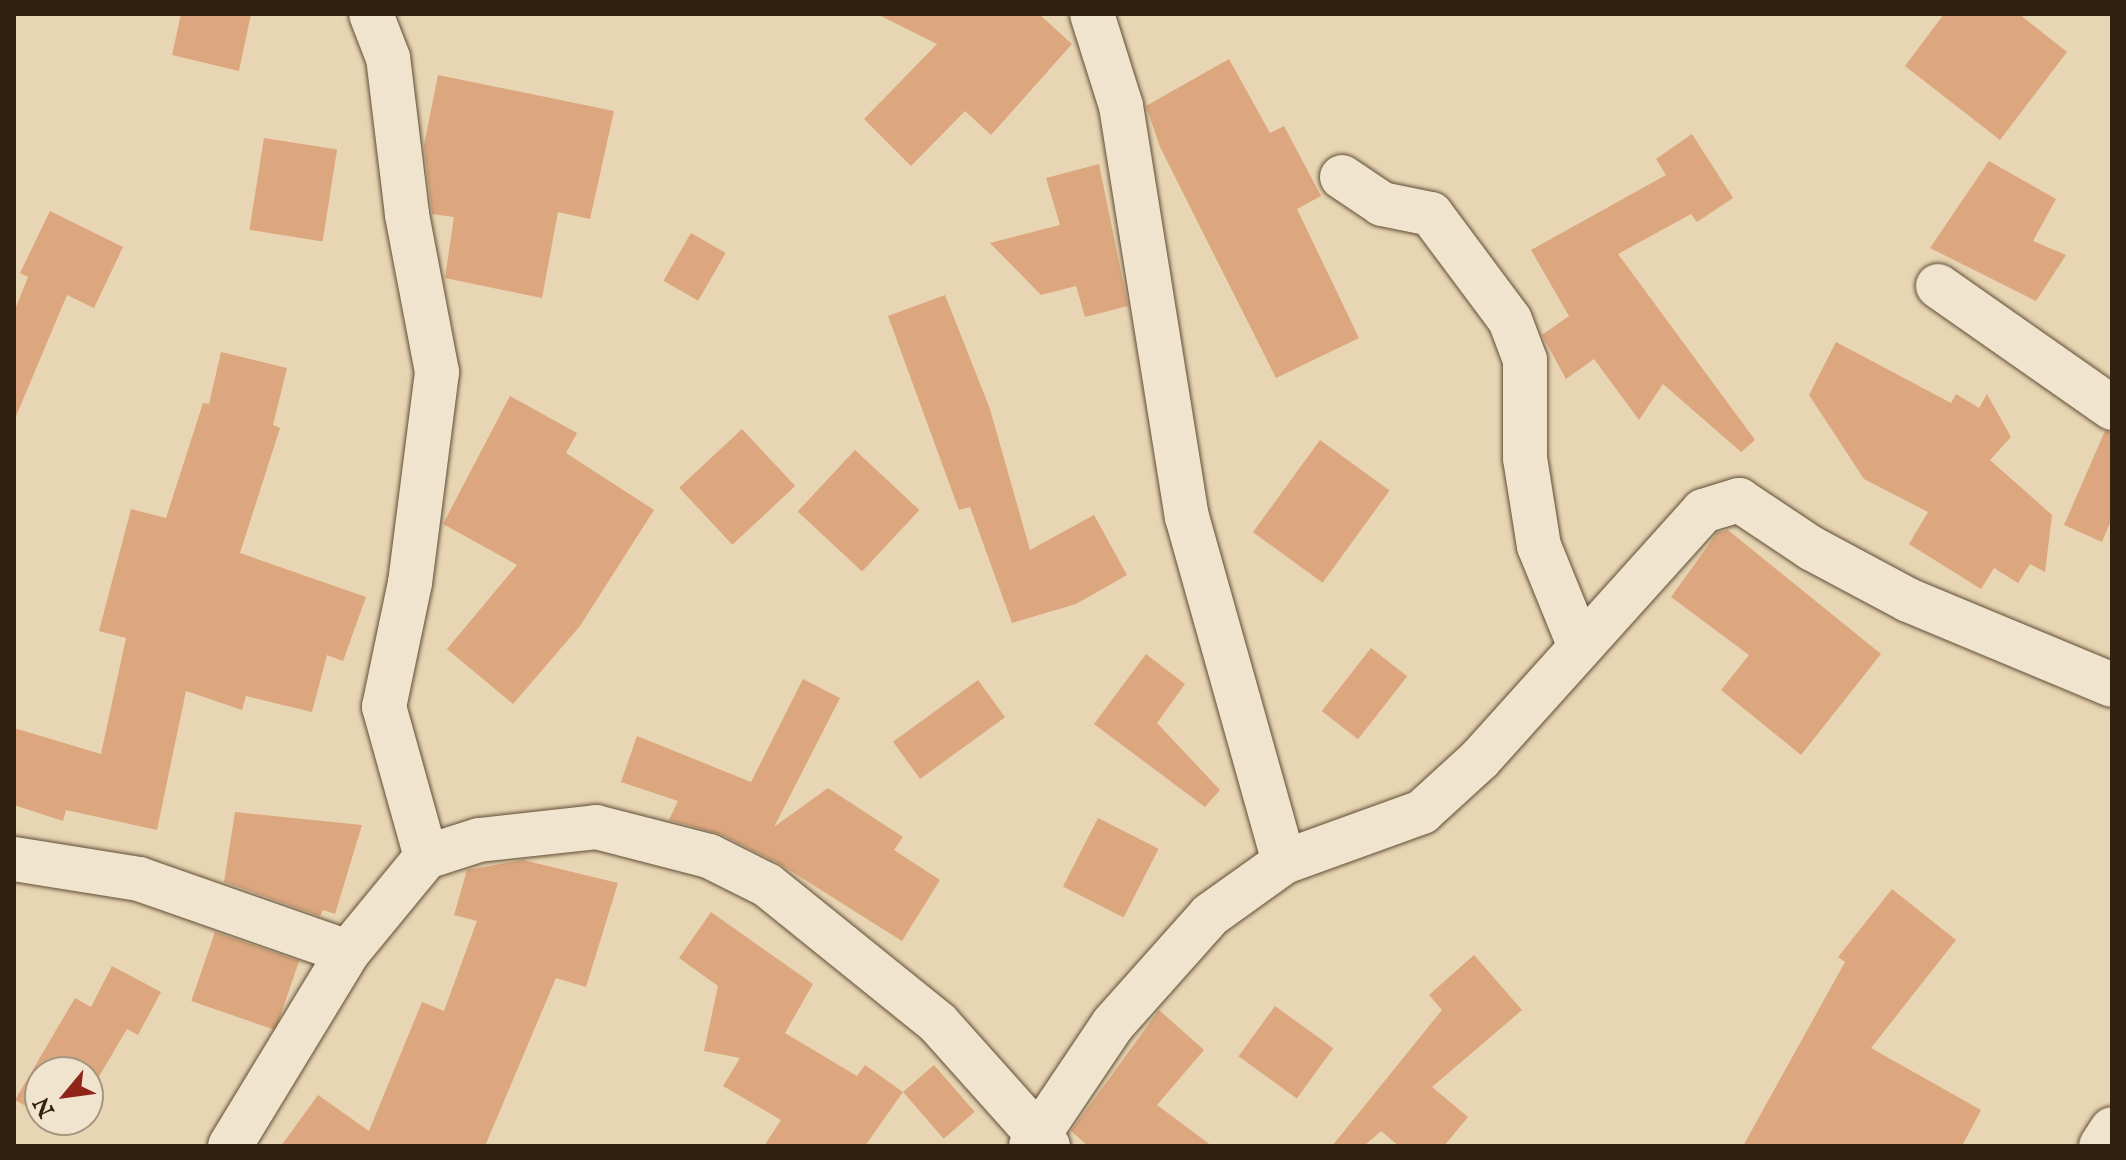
<!DOCTYPE html>
<style>
body{margin:0}
#map{position:relative;width:2126px;height:1160px;overflow:hidden;background:#e8d5b3;font-family:"IM FELL English",serif}
div>[style]{position:absolute}
[style*='--x']{left:calc(var(--x)*1px);top:calc(var(--y)*1px);width:calc(var(--w)*1px);rotate:calc(var(--a)*1deg)}
.building>*{inset:0;background:#dca77e;transform-origin:0 0}
.roads{filter:drop-shadow(0 0 2px #604e37) drop-shadow(0 0 2px #604e37)}
.minor>*{height:44px;margin:-22px;padding:0 22px;transform-origin:22px;border-radius:22px;background:#f0e4ce}
span{translate:-50% -50%;white-space:nowrap;text-align:center;line-height:1.15;-webkit-text-stroke:7px #f0e4ce;paint-order:stroke}
.frame{position:absolute;inset:0;border:16px solid #32210e;pointer-events:none}
.north{position:absolute;left:24px;top:1056px;width:80px;height:80px;box-sizing:border-box;background:#f0e4ce;border:2px solid #a49681;border-radius:50%;rotate:241deg;font-size:22px;font-weight:700;line-height:32px;text-align:center;color:#32210e}
.north::after{content:'';display:block;margin:auto;width:28px;height:36px;background:#8f2418;clip-path:polygon(50% 0,100% 100%,50% 72%,0 100%)}
</style>
<div id="map">
<div class="building">
<div style="clip-path:polygon(181px 14px,251px 14px,239px 71px,172px 55px)"></div>
<div style="clip-path:polygon(877px 14px,1039px 14px,1072px 44px,991px 135px,965px 111px,911px 166px,864px 119px,937px 44px)"></div>
<div style="clip-path:polygon(1944px 14px,2019px 14px,2067px 52px,2000px 140px,1905px 66px)"></div>
<div style="clip-path:polygon(1229px 59px,1270px 133px,1284px 126px,1321px 196px,1297px 209px,1359px 338px,1276px 378px,1160px 147px,1146px 106px)"></div>
<div style="clip-path:polygon(438px 75px,614px 111px,590px 219px,558px 212px,542px 298px,445px 278px,454px 217px,432px 214px,424px 145px)"></div>
<div style="clip-path:polygon(1692px 134px,1733px 198px,1697px 222px,1691px 214px,1618px 254px,1755px 440px,1741px 452px,1663px 384px,1639px 420px,1594px 359px,1566px 379px,1542px 335px,1569px 316px,1531px 250px,1666px 175px,1656px 159px)"></div>
<div style="left:264px;top:138px;width:74px;height:93px;rotate:9deg"></div>
<div style="clip-path:polygon(1989px 161px,2056px 199px,2033px 241px,2066px 255px,2036px 301px,1930px 248px)"></div>
<div style="clip-path:polygon(1099px 164px,1128px 306px,1085px 317px,1076px 286px,1041px 295px,990px 243px,1060px 225px,1046px 178px)"></div>
<div style="clip-path:polygon(50px 211px,123px 247px,94px 308px,67px 295px,14px 421px,14px 312px,28px 277px,20px 273px)"></div>
<div style="left:691px;top:233px;width:40px;height:55px;rotate:30deg"></div>
<div style="clip-path:polygon(945px 295px,990px 409px,1030px 550px,1094px 515px,1127px 575px,1076px 604px,1012px 623px,970px 507px,959px 510px,888px 316px)"></div>
<div style="clip-path:polygon(1836px 342px,1951px 403px,1956px 394px,1979px 408px,1987px 394px,2011px 437px,1990px 460px,2052px 515px,2045px 572px,2030px 564px,2018px 583px,1994px 568px,1981px 589px,1909px 544px,1928px 512px,1864px 479px,1809px 395px)"></div>
<div style="clip-path:polygon(221px 352px,287px 368px,273px 425px,280px 428px,240px 553px,366px 597px,343px 661px,327px 655px,312px 712px,246px 696px,242px 710px,186px 691px,157px 830px,66px 810px,63px 821px,14px 805px,14px 728px,101px 754px,126px 638px,99px 631px,131px 509px,166px 518px,203px 403px,209px 404px)"></div>
<div style="clip-path:polygon(510px 396px,577px 433px,566px 453px,654px 510px,580px 626px,513px 704px,447px 649px,517px 565px,443px 524px)"></div>
<div style="left:742px;top:429px;width:78px;height:86px;rotate:47deg"></div>
<div style="clip-path:polygon(2105px 431px,2112px 433px,2112px 518px,2102px 542px,2064px 525px)"></div>
<div style="left:1320px;top:440px;width:86px;height:114px;rotate:36deg"></div>
<div style="left:855px;top:450px;width:88px;height:84px;rotate:43deg"></div>
<div style="clip-path:polygon(1728px 530px,1881px 654px,1801px 755px,1721px 690px,1749px 655px,1671px 597px,1717px 533px)"></div>
<div style="left:1371px;top:648px;width:46px;height:80px;rotate:38deg"></div>
<div style="clip-path:polygon(1146px 654px,1185px 684px,1157px 723px,1220px 790px,1205px 807px,1094px 724px)"></div>
<div style="clip-path:polygon(803px 679px,840px 698px,774px 827px,828px 788px,903px 837px,894px 850px,940px 880px,902px 941px,778px 863px,720px 834px,669px 820px,678px 801px,621px 782px,637px 736px,751px 782px)"></div>
<div style="left:978px;top:680px;width:46px;height:105px;rotate:54deg"></div>
<div style="clip-path:polygon(235px 812px,362px 825px,335px 914px,323px 910px,320px 916px,224px 882px)"></div>
<div style="left:1098px;top:818px;width:68px;height:77px;rotate:27deg"></div>
<div style="clip-path:polygon(523px 860px,618px 883px,586px 987px,556px 978px,485px 1146px,281px 1146px,318px 1095px,369px 1131px,422px 1002px,444px 1011px,477px 921px,454px 915px,467px 870px)"></div>
<div style="clip-path:polygon(1892px 889px,1956px 940px,1871px 1048px,1981px 1110px,1962px 1146px,1743px 1146px,1845px 962px,1838px 957px)"></div>
<div style="clip-path:polygon(711px 912px,813px 984px,785px 1033px,857px 1076px,865px 1065px,903px 1092px,865px 1146px,764px 1146px,781px 1120px,723px 1086px,740px 1058px,704px 1051px,718px 986px,679px 958px)"></div>
<div style="left:215px;top:932px;width:89px;height:73px;rotate:19deg"></div>
<div style="clip-path:polygon(1474px 955px,1522px 1010px,1432px 1087px,1468px 1117px,1444px 1146px,1399px 1146px,1381px 1131px,1364px 1146px,1332px 1146px,1442px 1010px,1429px 995px)"></div>
<div style="clip-path:polygon(112px 966px,161px 992px,138px 1035px,127px 1029px,88px 1095px,88px 1072px,40px 1072px,40px 1114px,15px 1100px,75px 998px,91px 1007px)"></div>
<div style="left:1275px;top:1006px;width:72px;height:62px;rotate:36deg"></div>
<div style="clip-path:polygon(1159px 1010px,1204px 1050px,1157px 1105px,1212px 1146px,1088px 1146px,1071px 1131px)"></div>
<div style="left:934px;top:1065px;width:62px;height:41px;rotate:49deg"></div>
</div>
<div class="roads">
<div class="minor">
<div style="--x:1092;--y:14;--w:96;--a:72.5"></div>
<div style="--x:1121;--y:106;--w:416;--a:80.9"></div>
<div style="--x:1187;--y:517;--w:358;--a:74.3"></div>
<div style="--x:1342;--y:177;--w:48;--a:34"></div>
<div style="--x:1382;--y:204;--w:50;--a:11.5"></div>
<div style="--x:1431;--y:214;--w:132;--a:53.3"></div>
<div style="--x:1510;--y:320;--w:43;--a:69.4"></div>
<div style="--x:1525;--y:360;--w:98;--a:90"></div>
<div style="--x:1525;--y:458;--w:89;--a:81"></div>
<div style="--x:1539;--y:546;--w:109;--a:67.9"></div>
<div style="--x:1938;--y:286;--w:213;--a:35"></div>
<div style="--x:426;--y:857;--w:56;--a:-17.8"></div>
<div style="--x:479;--y:840;--w:118;--a:-6.3"></div>
<div style="--x:596;--y:827;--w:117;--a:14.4"></div>
<div style="--x:709;--y:856;--w:65;--a:26.6"></div>
<div style="--x:767;--y:885;--w:220;--a:38.9"></div>
<div style="--x:938;--y:1023;--w:165;--a:48.2"></div>
<div style="--x:14;--y:859;--w:127;--a:9.1"></div>
<div style="--x:139;--y:879;--w:221;--a:19.3"></div>
<div style="--x:230;--y:1146;--w:227;--a:-58.7"></div>
<div style="--x:348;--y:952;--w:123;--a:-50.6"></div>
<div style="--x:426;--y:857;--w:156;--a:-105.6"></div>
<div style="--x:384;--y:707;--w:127;--a:-78.2"></div>
<div style="--x:410;--y:583;--w:213;--a:-82.7"></div>
<div style="--x:437;--y:372;--w:161;--a:-100.8"></div>
<div style="--x:407;--y:214;--w:157;--a:-96.9"></div>
<div style="--x:388;--y:58;--w:47;--a:-111.1"></div>
<div style="--x:1031;--y:1146;--w:147;--a:-56.1"></div>
<div style="--x:1113;--y:1024;--w:146;--a:-48.3"></div>
<div style="--x:1210;--y:915;--w:91;--a:-35.6"></div>
<div style="--x:1284;--y:862;--w:147;--a:-19.9"></div>
<div style="--x:1422;--y:812;--w:79;--a:-42.4"></div>
<div style="--x:1480;--y:759;--w:334;--a:-48"></div>
<div style="--x:1703;--y:511;--w:38;--a:-17"></div>
<div style="--x:1739;--y:500;--w:87;--a:33.7"></div>
<div style="--x:1811;--y:548;--w:110;--a:28.2"></div>
<div style="--x:1908;--y:600;--w:221;--a:22.6"></div>
<div style="--x:2101;--y:1146;--w:20;--a:-57"></div>
</div>
</div>
<div class="frame"></div>
<div class="north">N</div>
</div>
